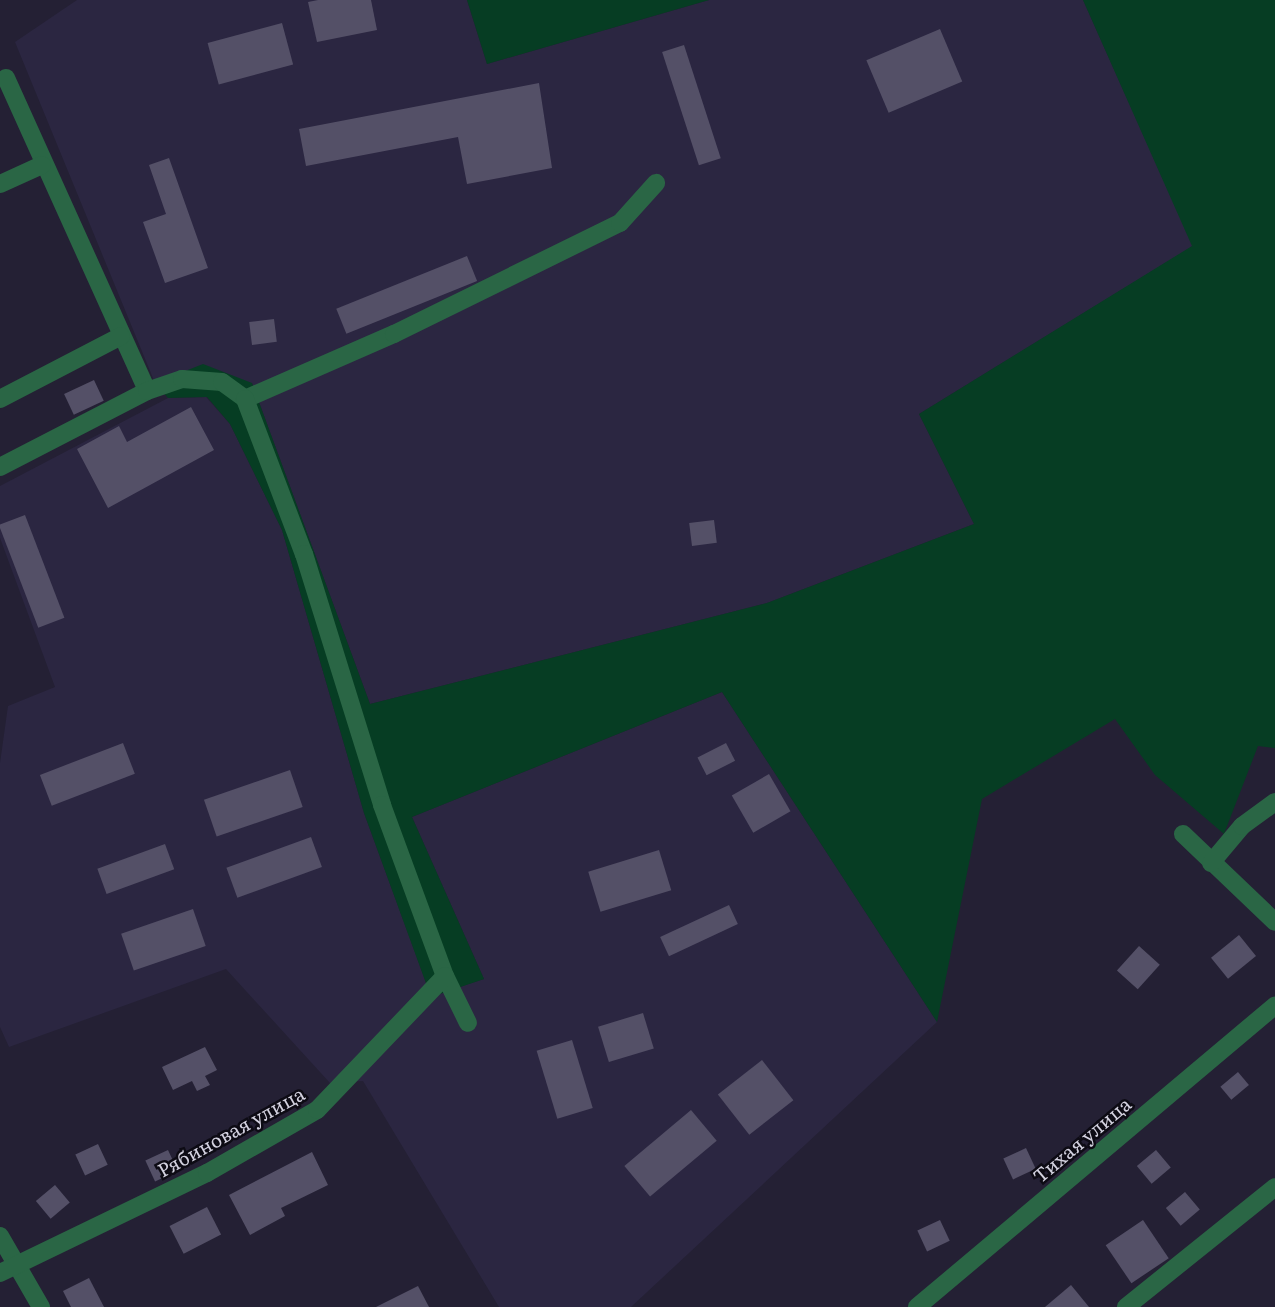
<!DOCTYPE html>
<meta charset="utf-8">
<style>
body{margin:0}
#map{position:relative;width:1275px;height:1307px;overflow:hidden;background:#242034;font-family:Literata,serif}
div>[style]{position:absolute}
[style*='--x']{left:calc(var(--x)*1px);top:calc(var(--y)*1px);width:calc(var(--w)*1px);rotate:calc(var(--a)*1deg)}
.built>*{inset:0;background:#2b2641}
.green>*{inset:0;background:#063d23}
.building>*{inset:0;background:#545067;transform-origin:0 0}
.minor>*{height:18px;margin:-9px;padding:0 9px;transform-origin:9px;border-radius:9px;background:#2a6645}
span{translate:-50% -50%;white-space:nowrap;text-align:center;line-height:1.15;-webkit-text-stroke:5px #0d0b14;paint-order:stroke}
.street-label{font-size:19px;color:#d3d1df}
</style>
<div id="map">
<div class="built">
<div style="clip-path:polygon(77px 0,467px 0,487px 64px,709px 0,1083px 0,1193px 246px,919px 414px,974px 524px,767px 603px,370px 704px,252px 383px,155px 383px,15px 42px)"></div>
<div style="clip-path:polygon(206px 397px,230px 424px,282px 530px,364px 813px,431px 996px,484px 979px,412px 817px,722px 692px,937px 1022px,631px 1307px,499px 1307px,363px 1081px,330px 1083px,226px 969px,9px 1047px,0 1027px,0 763px,8px 706px,55px 687px,0 538px,0 486px,168px 398px)"></div>
</div>
<div class="green">
<div style="clip-path:polygon(467px 0,709px 0,487px 64px)"></div>
<div style="clip-path:polygon(1083px 0,1275px 0,1275px 748px,1258px 746px,1224px 834px,1155px 775px,1115px 719px,982px 799px,937px 1022px,722px 692px,412px 817px,484px 979px,431px 997px,364px 813px,282px 530px,230px 424px,207px 397px,168px 398px,155px 383px,203px 364px,252px 383px,370px 704px,767px 603px,974px 524px,919px 414px,1192px 246px)"></div>
</div>
<div class="building">
<div style="clip-path:polygon(318px 0,371px 0,377px 30px,317px 42px,308px 2px)"></div>
<div style="left:282px;top:23px;width:43px;height:77px;rotate:75deg"></div>
<div style="left:940px;top:29px;width:57px;height:80px;rotate:67deg"></div>
<div style="left:684px;top:45px;width:119px;height:23px;rotate:72deg"></div>
<div style="clip-path:polygon(539px 83px,552px 168px,467px 184px,458px 137px,306px 166px,299px 129px)"></div>
<div style="clip-path:polygon(169px 158px,208px 268px,165px 283px,143px 222px,166px 214px,149px 165px)"></div>
<div style="left:467px;top:256px;width:27px;height:141px;rotate:68deg"></div>
<div style="left:274px;top:319px;width:23px;height:25px;rotate:83deg"></div>
<div style="left:94px;top:380px;width:23px;height:33px;rotate:65deg"></div>
<div style="clip-path:polygon(191px 407px,214px 450px,108px 508px,77px 449px,119px 426px,127px 442px)"></div>
<div style="left:25px;top:515px;width:110px;height:28px;rotate:69deg"></div>
<div style="left:714px;top:520px;width:23px;height:25px;rotate:83deg"></div>
<div style="left:123px;top:743px;width:33px;height:89px;rotate:69deg"></div>
<div style="left:726px;top:743px;width:20px;height:32px;rotate:63deg"></div>
<div style="left:290px;top:770px;width:39px;height:91px;rotate:71deg"></div>
<div style="left:769px;top:774px;width:43px;height:43px;rotate:60deg"></div>
<div style="left:311px;top:837px;width:32px;height:90px;rotate:70deg"></div>
<div style="left:165px;top:844px;width:27px;height:72px;rotate:70deg"></div>
<div style="left:659px;top:850px;width:42px;height:74px;rotate:73deg"></div>
<div style="left:729px;top:905px;width:21px;height:76px;rotate:65deg"></div>
<div style="left:193px;top:909px;width:39px;height:76px;rotate:71deg"></div>
<div style="left:1239px;top:935px;width:27px;height:36px;rotate:51deg"></div>
<div style="left:1139px;top:946px;width:28px;height:33px;rotate:42deg"></div>
<div style="left:643px;top:1013px;width:37px;height:47px;rotate:73deg"></div>
<div style="left:572px;top:1040px;width:71px;height:37px;rotate:73deg"></div>
<div style="clip-path:polygon(205px 1047px,217px 1070px,205px 1076px,210px 1085px,197px 1091px,192px 1081px,173px 1090px,162px 1067px)"></div>
<div style="left:762px;top:1060px;width:51px;height:56px;rotate:52deg"></div>
<div style="left:1238px;top:1072px;width:17px;height:23px;rotate:50deg"></div>
<div style="left:691px;top:1110px;width:40px;height:87px;rotate:50deg"></div>
<div style="left:98px;top:1144px;width:23px;height:25px;rotate:65deg"></div>
<div style="left:1026px;top:1148px;width:23px;height:25px;rotate:65deg"></div>
<div style="left:168px;top:1150px;width:23px;height:25px;rotate:65deg"></div>
<div style="left:1156px;top:1150px;width:23px;height:25px;rotate:50deg"></div>
<div style="clip-path:polygon(312px 1152px,328px 1185px,281px 1208px,285px 1216px,250px 1235px,229px 1195px)"></div>
<div style="left:55px;top:1185px;width:23px;height:25px;rotate:50deg"></div>
<div style="left:1185px;top:1192px;width:23px;height:25px;rotate:50deg"></div>
<div style="left:207px;top:1207px;width:31px;height:42px;rotate:63deg"></div>
<div style="left:940px;top:1220px;width:23px;height:25px;rotate:65deg"></div>
<div style="left:1143px;top:1220px;width:46px;height:45px;rotate:56deg"></div>
<div style="clip-path:polygon(89px 1278px,104px 1307px,71px 1307px,63px 1291px)"></div>
<div style="clip-path:polygon(1071px 1285px,1089px 1307px,1045px 1307px)"></div>
<div style="clip-path:polygon(418px 1286px,429px 1307px,376px 1307px)"></div>
</div>
<div class="minor">
<div style="--x:6;--y:78;--w:343;--a:65.7"></div>
<div style="--x:0;--y:184;--w:46;--a:-24.3"></div>
<div style="--x:0;--y:399;--w:136;--a:-27.5"></div>
<div style="--x:245;--y:399;--w:163;--a:-23.6"></div>
<div style="--x:394;--y:334;--w:252;--a:-26.2"></div>
<div style="--x:620;--y:223;--w:54;--a:-48"></div>
<div style="--x:0;--y:467;--w:165;--a:-27.3"></div>
<div style="--x:147;--y:391;--w:37;--a:-19"></div>
<div style="--x:182;--y:379;--w:40;--a:4.3"></div>
<div style="--x:222;--y:382;--w:29;--a:36"></div>
<div style="--x:245;--y:399;--w:166;--a:69.2"></div>
<div style="--x:304;--y:554;--w:263;--a:72.7"></div>
<div style="--x:382;--y:805;--w:182;--a:69.8"></div>
<div style="--x:445;--y:976;--w:52;--a:63.9"></div>
<div style="--x:1183;--y:834;--w:127;--a:43.7"></div>
<div style="--x:1211;--y:863;--w:48;--a:-50"></div>
<div style="--x:1242;--y:826;--w:41;--a:-36"></div>
<div style="--x:0;--y:1236;--w:82;--a:60"></div>
<div style="--x:0;--y:1273;--w:230;--a:-25.8"></div>
<div style="--x:207;--y:1173;--w:127;--a:-29.8"></div>
<div style="--x:317;--y:1110;--w:185;--a:-46.3"></div>
<div style="--x:917;--y:1307;--w:468;--a:-40.1"></div>
<div style="--x:1126;--y:1307;--w:191;--a:-38.8"></div>
</div>
<div class="street-label">
<span style="left:231px;top:1132px;rotate:-29deg">Рябиновая улица</span>
<span style="left:1082px;top:1140px;rotate:-40deg">Тихая улица</span>
</div>
</div>
